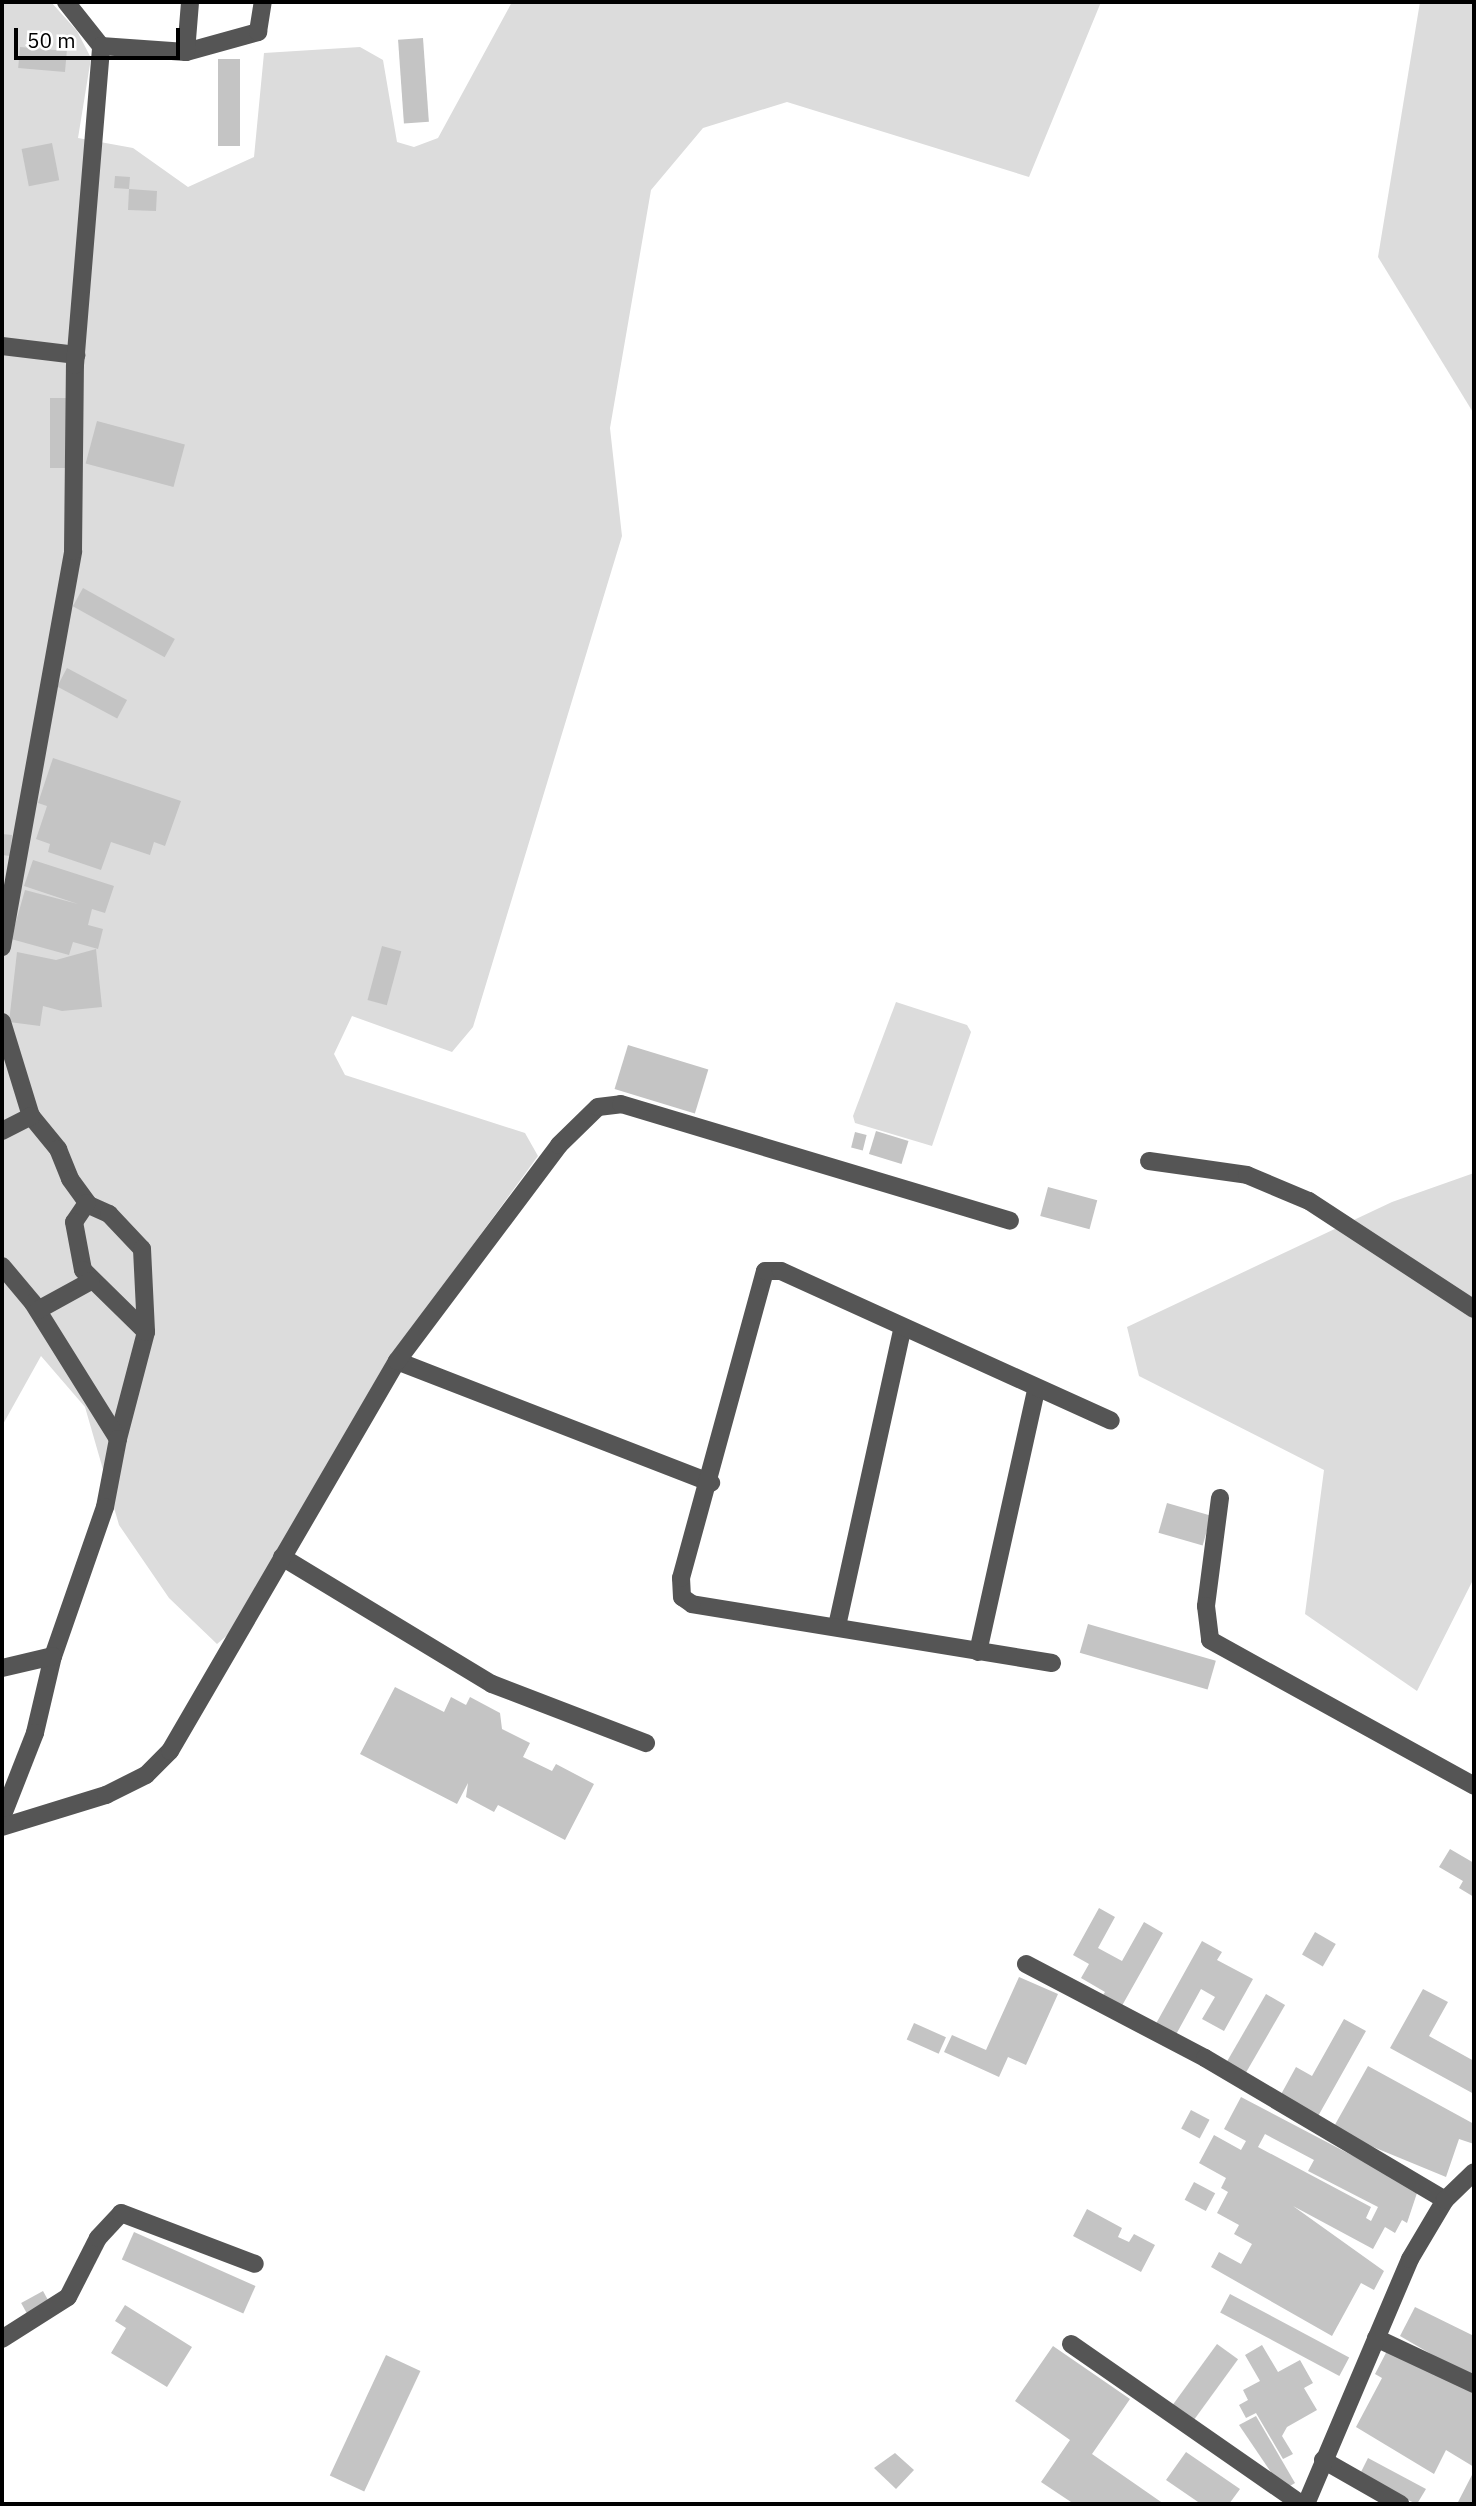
<!DOCTYPE html>
<style>
body{margin:0}
#map{position:relative;width:1476px;height:2506px;overflow:hidden;background:#fff;font-family:"IBM Plex Sans",sans-serif}
div>[style]{position:absolute}
[style*='--x']{left:calc(var(--x)*1px);top:calc(var(--y)*1px);width:calc(var(--w)*1px);rotate:calc(var(--a)*1deg)}
.green>*{inset:0;background:#dcdcdc}
.building>*{inset:0;background:#c4c4c4;transform-origin:0 0}
.minor>*{height:18px;margin:-9px;padding:0 9px;transform-origin:9px;border-radius:9px;background:#555}
span{translate:-50% -50%;white-space:nowrap;text-align:center;line-height:1.15;-webkit-text-stroke:7px #fff;paint-order:stroke}
.frame{position:absolute;inset:0;border:4px solid #000;pointer-events:none}
.scale{position:absolute;left:14px;top:28px;width:166px;height:32px;box-sizing:border-box;border:4px solid #000;border-top:0;padding-left:9px;font-size:21px;line-height:24px;white-space:nowrap;color:#000;-webkit-text-stroke:5px #fff;paint-order:stroke}
</style>
<div id="map">
<div class="green">
<div style="clip-path:polygon(2px 2px,51px 2px,77px 31px,91px 58px,78px 138px,133px 148px,188px 187px,254px 157px,264px 53px,360px 47px,383px 60px,397px 142px,414px 147px,438px 138px,512px 2px,1101px 2px,1029px 177px,787px 102px,703px 128px,651px 190px,610px 428px,622px 536px,473px 1027px,452px 1052px,352px 1016px,334px 1054px,345px 1075px,525px 1133px,538px 1156px,391px 1357px,230px 1633px,217px 1644px,169px 1598px,119px 1525px,85px 1407px,41px 1356px,2px 1426px)"></div>
<div style="clip-path:polygon(1420px 2px,1474px 2px,1474px 414px,1378px 257px)"></div>
<div style="clip-path:polygon(896px 1002px,967px 1025px,971px 1032px,932px 1146px,855px 1123px,853px 1116px)"></div>
<div style="clip-path:polygon(1474px 1173px,1474px 1578px,1417px 1691px,1305px 1614px,1324px 1470px,1139px 1376px,1127px 1327px,1392px 1202px)"></div>
</div>
<div class="building">
<div style="left:423px;top:38px;width:84px;height:25px;rotate:86deg"></div>
<div style="left:20px;top:47px;width:47px;height:21px;rotate:5deg"></div>
<div style="left:218px;top:59px;width:22px;height:87px"></div>
<div style="left:52px;top:143px;width:38px;height:31px;rotate:79deg"></div>
<div style="clip-path:polygon(115px 176px,130px 177px,129px 189px,157px 191px,156px 211px,128px 210px,129px 189px,114px 188px)"></div>
<div style="left:50px;top:398px;width:20px;height:70px"></div>
<div style="left:97px;top:421px;width:91px;height:44px;rotate:15deg"></div>
<div style="left:83px;top:588px;width:105px;height:21px;rotate:29deg"></div>
<div style="left:67px;top:668px;width:68px;height:21px;rotate:28deg"></div>
<div style="clip-path:polygon(53px 758px,181px 801px,165px 846px,154px 842px,150px 855px,111px 842px,101px 870px,48px 852px,50px 844px,36px 839px,47px 806px,38px 803px)"></div>
<div style="clip-path:polygon(2px 834px,12px 835px,10px 856px,2px 855px)"></div>
<div style="clip-path:polygon(33px 860px,114px 886px,105px 913px,92px 909px,88px 925px,103px 929px,98px 949px,73px 942px,69px 955px,11px 939px,25px 890px,78px 904px,24px 886px)"></div>
<div style="left:382px;top:946px;width:20px;height:56px;rotate:15deg"></div>
<div style="clip-path:polygon(96px 949px,102px 1007px,62px 1011px,43px 1006px,40px 1026px,9px 1022px,17px 952px,56px 960px)"></div>
<div style="left:628px;top:1045px;width:84px;height:46px;rotate:17deg"></div>
<div style="left:876px;top:1131px;width:34px;height:24px;rotate:17deg"></div>
<div style="left:855px;top:1132px;width:12px;height:16px;rotate:14deg"></div>
<div style="left:1048px;top:1187px;width:51px;height:30px;rotate:15deg"></div>
<div style="left:1167px;top:1503px;width:46px;height:31px;rotate:16deg"></div>
<div style="left:1088px;top:1624px;width:133px;height:30px;rotate:16deg"></div>
<div style="clip-path:polygon(395px 1687px,444px 1712px,451px 1697px,466px 1705px,470px 1697px,500px 1713px,502px 1729px,530px 1743px,523px 1757px,552px 1771px,556px 1764px,594px 1784px,565px 1840px,498px 1805px,494px 1812px,466px 1797px,468px 1783px,457px 1804px,360px 1754px)"></div>
<div style="clip-path:polygon(1450px 1849px,1474px 1863px,1474px 1897px,1459px 1888px,1463px 1881px,1439px 1867px)"></div>
<div style="clip-path:polygon(1099px 1908px,1115px 1917px,1098px 1948px,1122px 1961px,1144px 1922px,1163px 1933px,1119px 2011px,1100px 2000px,1105px 1992px,1081px 1978px,1089px 1964px,1073px 1955px)"></div>
<div style="left:1315px;top:1932px;width:24px;height:26px;rotate:30deg"></div>
<div style="clip-path:polygon(1202px 1941px,1222px 1952px,1217px 1960px,1253px 1979px,1224px 2031px,1202px 2019px,1215px 1997px,1201px 1989px,1173px 2040px,1153px 2029px)"></div>
<div style="clip-path:polygon(1019px 1977px,1058px 1994px,1026px 2065px,1008px 2057px,999px 2077px,944px 2052px,952px 2035px,986px 2050px)"></div>
<div style="clip-path:polygon(1423px 1989px,1448px 2002px,1429px 2036px,1474px 2061px,1474px 2094px,1390px 2048px)"></div>
<div style="left:1266px;top:1994px;width:22px;height:85px;rotate:30deg"></div>
<div style="clip-path:polygon(1344px 2019px,1366px 2031px,1317px 2118px,1279px 2098px,1296px 2067px,1312px 2076px)"></div>
<div style="left:914px;top:2023px;width:35px;height:18px;rotate:24deg"></div>
<div style="clip-path:polygon(1368px 2066px,1474px 2124px,1474px 2144px,1459px 2139px,1446px 2177px,1332px 2130px)"></div>
<div style="clip-path:polygon(evenodd,1241px 2097px,1418px 2190px,1407px 2223px,1402px 2220px,1395px 2233px,1385px 2227px,1373px 2249px,1293px 2206px,1384px 2271px,1374px 2290px,1361px 2283px,1332px 2336px,1211px 2267px,1219px 2252px,1241px 2264px,1252px 2244px,1234px 2234px,1239px 2225px,1217px 2213px,1228px 2192px,1221px 2188px,1226px 2178px,1199px 2163px,1214px 2135px,1241px 2150px,1246px 2141px,1224px 2129px,1241px 2097px,1265px 2134px,1314px 2160px,1308px 2171px,1378px 2207px,1371px 2221px,1366px 2218px,1371px 2207px,1258px 2147px,1265px 2134px)"></div>
<div style="left:1191px;top:2110px;width:21px;height:21px;rotate:28deg"></div>
<div style="left:1194px;top:2182px;width:24px;height:20px;rotate:28deg"></div>
<div style="clip-path:polygon(1087px 2209px,1122px 2228px,1118px 2237px,1129px 2242px,1134px 2234px,1155px 2245px,1141px 2272px,1073px 2236px)"></div>
<div style="left:134px;top:2232px;width:133px;height:30px;rotate:24deg"></div>
<div style="left:43px;top:2291px;width:18px;height:25px;rotate:61deg"></div>
<div style="left:1230px;top:2294px;width:135px;height:21px;rotate:28deg"></div>
<div style="clip-path:polygon(125px 2305px,192px 2347px,167px 2387px,111px 2353px,126px 2328px,115px 2321px)"></div>
<div style="clip-path:polygon(1415px 2307px,1474px 2336px,1474px 2379px,1400px 2336px)"></div>
<div style="left:1217px;top:2344px;width:26px;height:81px;rotate:36deg"></div>
<div style="clip-path:polygon(1262px 2345px,1278px 2372px,1300px 2360px,1313px 2383px,1304px 2388px,1317px 2410px,1287px 2427px,1282px 2436px,1293px 2454px,1283px 2459px,1256px 2413px,1246px 2418px,1239px 2405px,1248px 2400px,1243px 2390px,1260px 2381px,1245px 2355px)"></div>
<div style="clip-path:polygon(1053px 2346px,1130px 2399px,1092px 2454px,1164px 2504px,1074px 2504px,1041px 2482px,1070px 2440px,1015px 2401px)"></div>
<div style="clip-path:polygon(1389px 2347px,1474px 2391px,1474px 2467px,1446px 2450px,1434px 2474px,1356px 2427px,1382px 2378px,1375px 2374px)"></div>
<div style="left:386px;top:2355px;width:38px;height:133px;rotate:25deg"></div>
<div style="clip-path:polygon(1256px 2416px,1295px 2483px,1283px 2490px,1239px 2425px)"></div>
<div style="clip-path:polygon(1186px 2452px,1240px 2489px,1229px 2504px,1201px 2504px,1166px 2480px)"></div>
<div style="clip-path:polygon(895px 2453px,914px 2470px,896px 2489px,874px 2468px)"></div>
<div style="clip-path:polygon(1368px 2458px,1426px 2489px,1417px 2504px,1358px 2478px)"></div>
<div style="clip-path:polygon(1474px 2471px,1474px 2504px,1457px 2504px)"></div>
</div>
<div class="minor">
<div style="--x:66;--y:2;--w:56;--a:51.5"></div>
<div style="--x:186;--y:52;--w:75;--a:-15.5"></div>
<div style="--x:258;--y:32;--w:30;--a:-81"></div>
<div style="--x:2;--y:346;--w:75;--a:6.9"></div>
<div style="--x:2;--y:947;--w:402;--a:-79.8"></div>
<div style="--x:73;--y:551;--w:186;--a:-89.4"></div>
<div style="--x:75;--y:365;--w:320;--a:-85.3"></div>
<div style="--x:101;--y:46;--w:85;--a:4"></div>
<div style="--x:186;--y:52;--w:50;--a:-85.4"></div>
<div style="--x:2;--y:1022;--w:98;--a:72.9"></div>
<div style="--x:31;--y:1116;--w:43;--a:50.7"></div>
<div style="--x:58;--y:1149;--w:32;--a:68"></div>
<div style="--x:70;--y:1179;--w:32;--a:54"></div>
<div style="--x:89;--y:1205;--w:22;--a:24"></div>
<div style="--x:109;--y:1214;--w:48;--a:46.7"></div>
<div style="--x:142;--y:1249;--w:83;--a:87.2"></div>
<div style="--x:146;--y:1332;--w:111;--a:104.7"></div>
<div style="--x:2;--y:1131;--w:33;--a:-27"></div>
<div style="--x:1149;--y:1161;--w:99;--a:8.1"></div>
<div style="--x:1247;--y:1175;--w:67;--a:22.8"></div>
<div style="--x:1309;--y:1201;--w:197;--a:33.2"></div>
<div style="--x:87;--y:1203;--w:23;--a:124"></div>
<div style="--x:74;--y:1222;--w:49;--a:79.4"></div>
<div style="--x:83;--y:1270;--w:88;--a:44.5"></div>
<div style="--x:2;--y:1266;--w:48;--a:50"></div>
<div style="--x:33;--y:1303;--w:160;--a:58"></div>
<div style="--x:118;--y:1439;--w:69;--a:100.8"></div>
<div style="--x:105;--y:1507;--w:158;--a:109.2"></div>
<div style="--x:53;--y:1656;--w:79;--a:103.2"></div>
<div style="--x:35;--y:1733;--w:90;--a:111.4"></div>
<div style="--x:38;--y:1310;--w:60;--a:-28.7"></div>
<div style="--x:397;--y:1361;--w:337;--a:21.2"></div>
<div style="--x:1220;--y:1498;--w:109;--a:97.4"></div>
<div style="--x:1206;--y:1606;--w:34;--a:83"></div>
<div style="--x:1210;--y:1640;--w:302;--a:28.9"></div>
<div style="--x:282;--y:1557;--w:245;--a:31.2"></div>
<div style="--x:492;--y:1684;--w:165;--a:21"></div>
<div style="--x:837;--y:1626;--w:303;--a:-77.6"></div>
<div style="--x:978;--y:1652;--w:267;--a:-77.5"></div>
<div style="--x:1052;--y:1663;--w:365;--a:-170.7"></div>
<div style="--x:692;--y:1604;--w:12;--a:-145"></div>
<div style="--x:682;--y:1597;--w:19;--a:-93"></div>
<div style="--x:681;--y:1578;--w:318;--a:-74.7"></div>
<div style="--x:765;--y:1271;--w:16;--a:0"></div>
<div style="--x:781;--y:1271;--w:362;--a:24.4"></div>
<div style="--x:2;--y:1668;--w:52;--a:-13.2"></div>
<div style="--x:2;--y:1827;--w:109;--a:-17.1"></div>
<div style="--x:106;--y:1795;--w:45;--a:-26.6"></div>
<div style="--x:146;--y:1775;--w:34;--a:-45"></div>
<div style="--x:170;--y:1751;--w:451;--a:-59.8"></div>
<div style="--x:397;--y:1361;--w:270;--a:-53.1"></div>
<div style="--x:559;--y:1145;--w:54;--a:-44.3"></div>
<div style="--x:598;--y:1107;--w:23;--a:-7"></div>
<div style="--x:621;--y:1104;--w:406;--a:16.7"></div>
<div style="--x:1026;--y:1964;--w:202;--a:27.7"></div>
<div style="--x:1205;--y:2058;--w:279;--a:30.6"></div>
<div style="--x:1376;--y:2338;--w:108;--a:25.1"></div>
<div style="--x:2;--y:2339;--w:78;--a:-32.5"></div>
<div style="--x:68;--y:2297;--w:66;--a:-63"></div>
<div style="--x:98;--y:2238;--w:34;--a:-47"></div>
<div style="--x:121;--y:2213;--w:143;--a:20.8"></div>
<div style="--x:1071;--y:2344;--w:280;--a:34.8"></div>
<div style="--x:1323;--y:2460;--w:89;--a:29.7"></div>
<div style="--x:1306;--y:2504;--w:266;--a:-67"></div>
<div style="--x:1410;--y:2259;--w:69;--a:-59.3"></div>
<div style="--x:1445;--y:2200;--w:40;--a:-44"></div>
</div>
<div class="frame"></div>
<div class="scale">50 m</div>
</div>
